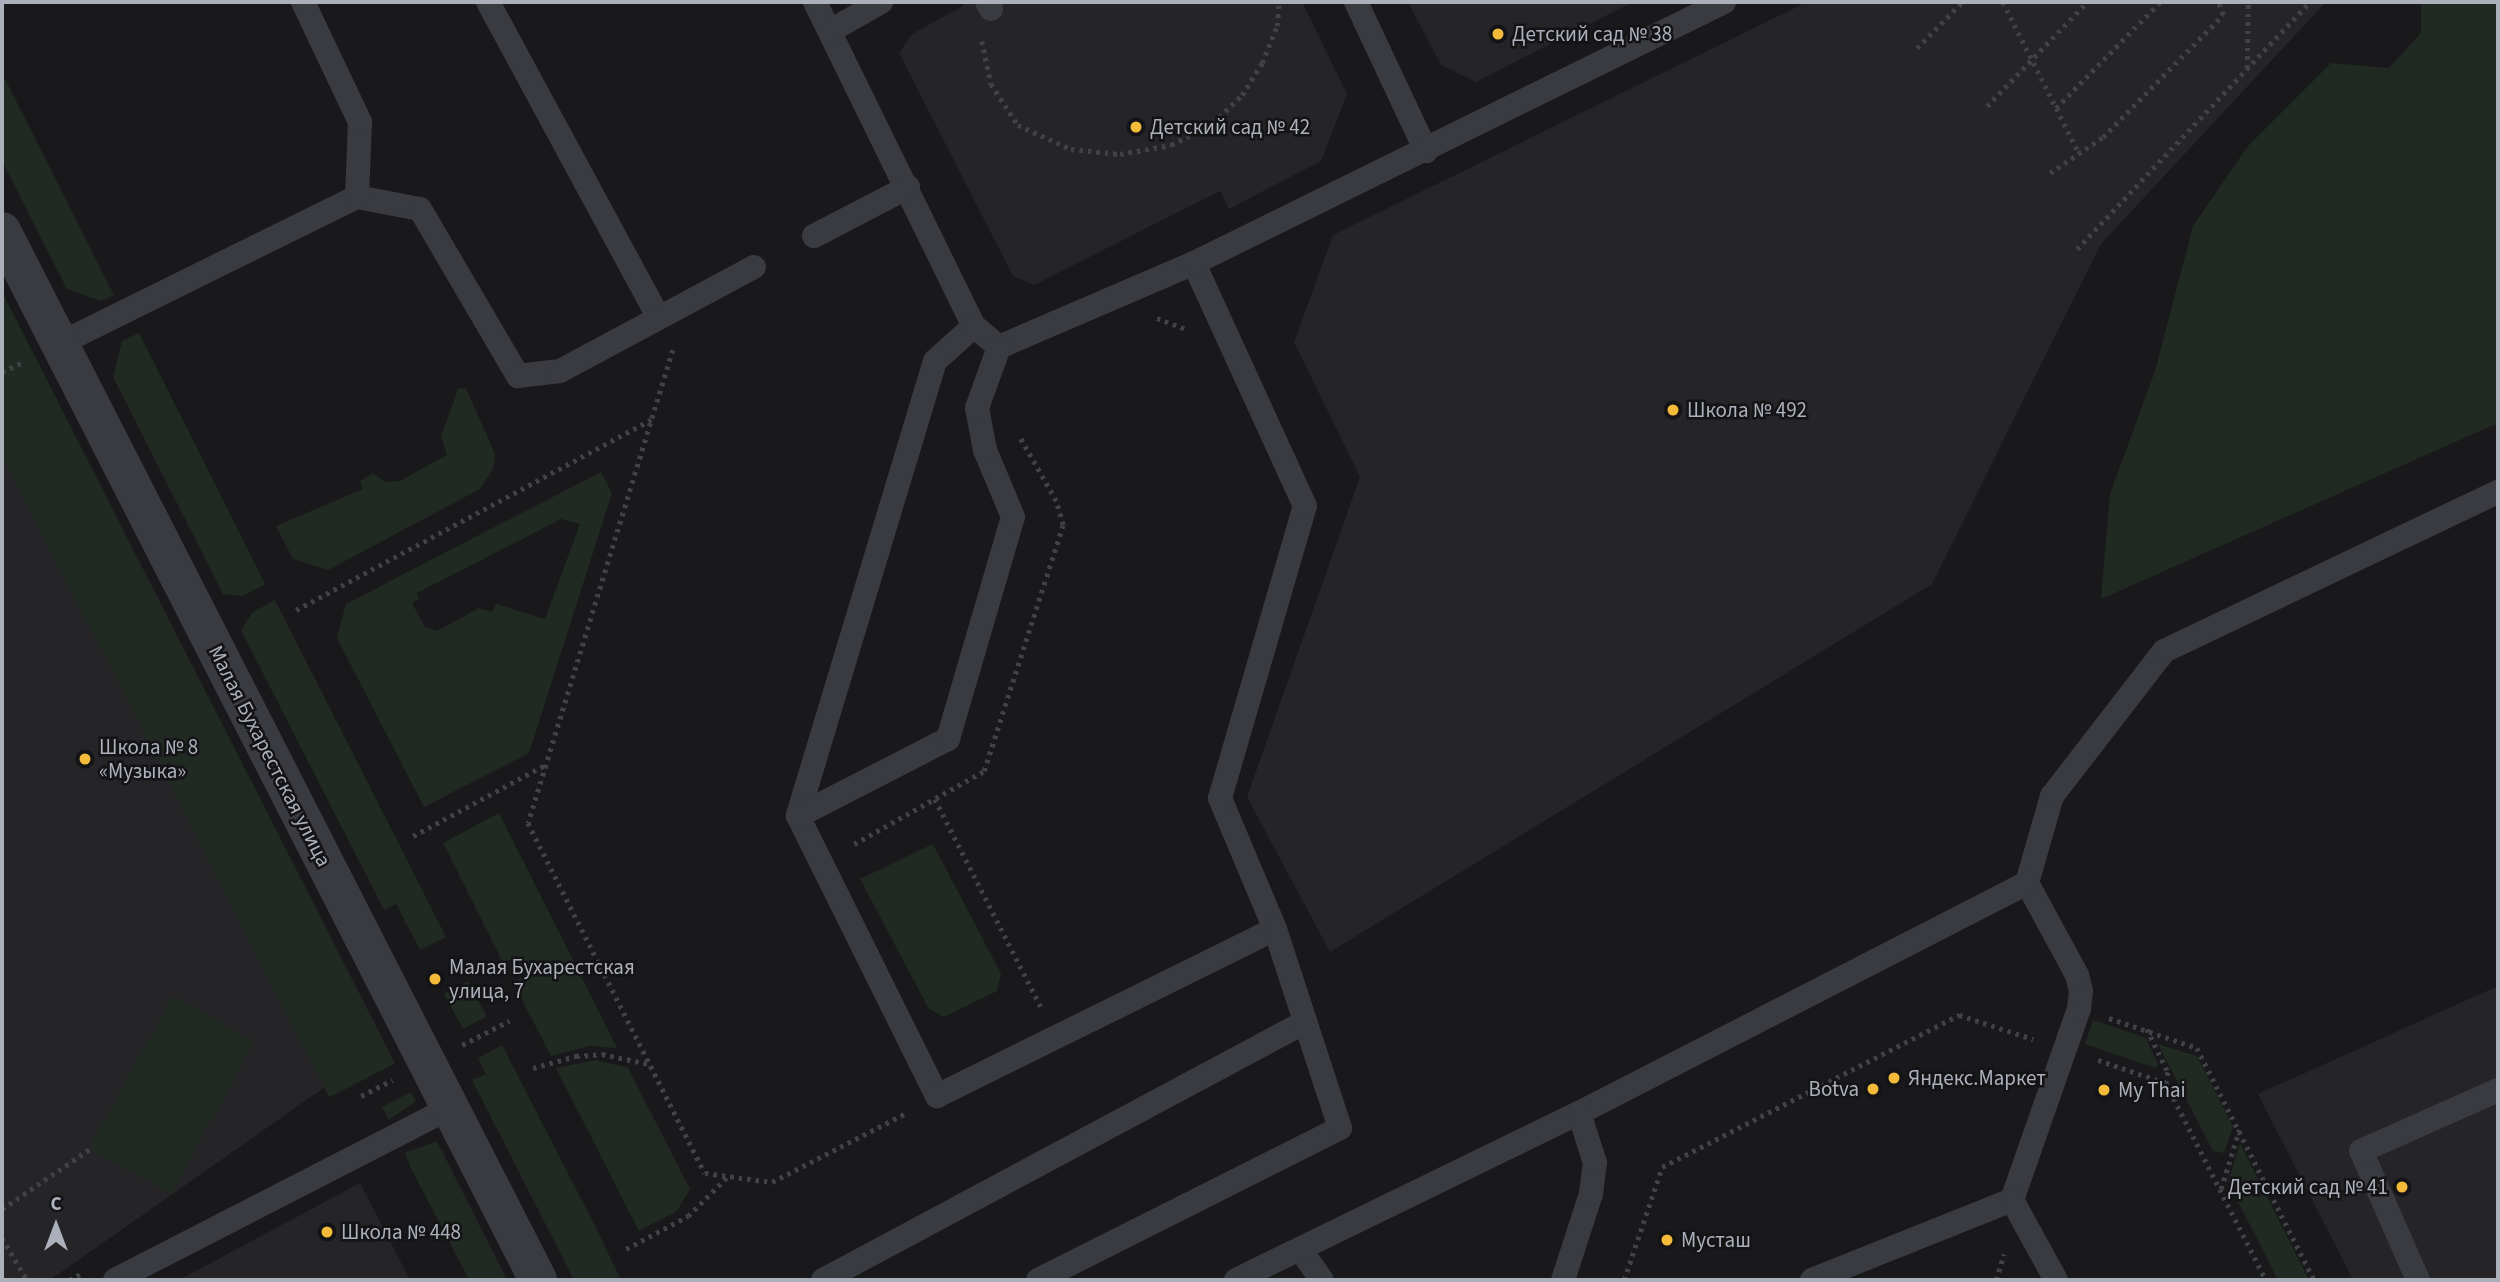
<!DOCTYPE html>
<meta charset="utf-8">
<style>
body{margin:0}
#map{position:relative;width:2500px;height:1282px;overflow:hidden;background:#19191b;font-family:"Source Sans 3",sans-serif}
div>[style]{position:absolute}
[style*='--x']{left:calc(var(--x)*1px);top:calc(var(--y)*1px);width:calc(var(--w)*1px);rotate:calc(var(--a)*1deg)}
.built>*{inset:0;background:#252528}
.green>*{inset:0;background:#212a22;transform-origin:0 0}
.path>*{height:4.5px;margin-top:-2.25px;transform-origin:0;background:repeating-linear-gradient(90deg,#404248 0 3.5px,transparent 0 8.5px)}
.lane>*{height:24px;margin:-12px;padding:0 12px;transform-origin:12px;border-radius:12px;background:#3a3b40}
.street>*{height:38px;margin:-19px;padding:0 19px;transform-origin:19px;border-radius:19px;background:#3a3b40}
.dots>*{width:19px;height:19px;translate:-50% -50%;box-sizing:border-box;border:4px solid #141416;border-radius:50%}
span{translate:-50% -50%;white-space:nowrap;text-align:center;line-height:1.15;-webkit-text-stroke:5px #141416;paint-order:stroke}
.poi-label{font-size:21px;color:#acb0bb}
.left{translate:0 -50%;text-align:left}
.right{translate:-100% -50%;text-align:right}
.street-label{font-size:21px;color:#acb0bb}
.frame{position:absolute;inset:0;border:4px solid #acb0bb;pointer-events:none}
.north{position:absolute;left:21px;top:1191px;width:70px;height:70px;-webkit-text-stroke:5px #141416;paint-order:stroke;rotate:0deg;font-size:19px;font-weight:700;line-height:28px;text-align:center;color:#acb0bb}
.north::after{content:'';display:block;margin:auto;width:24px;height:32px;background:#acb0bb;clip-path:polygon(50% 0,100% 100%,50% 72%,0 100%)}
</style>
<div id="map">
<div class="built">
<div style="clip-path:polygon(962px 2px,1302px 2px,1347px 94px,1321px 161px,1229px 209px,1220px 191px,1034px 285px,1013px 276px,899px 53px,912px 34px,963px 6px)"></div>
<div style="clip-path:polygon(1408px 2px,1633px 2px,1476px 82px,1441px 65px)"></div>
<div style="clip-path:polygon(1807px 2px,2326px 2px,2101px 244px,1932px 584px,1330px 952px,1247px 797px,1360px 477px,1294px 342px,1333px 235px)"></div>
<div style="clip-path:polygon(2px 438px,335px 1080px,50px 1280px,2px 1280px)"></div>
<div style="clip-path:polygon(2498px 986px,2498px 1280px,2353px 1280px,2258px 1094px)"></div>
<div style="clip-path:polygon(360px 1183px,410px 1280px,179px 1280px)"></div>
</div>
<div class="green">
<div style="clip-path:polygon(2421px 2px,2498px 2px,2498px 423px,2101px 599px,2110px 494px,2155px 371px,2193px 226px,2248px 146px,2331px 63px,2389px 68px,2421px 33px)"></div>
<div style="clip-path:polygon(2px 73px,114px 295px,101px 301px,67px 289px,2px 161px)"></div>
<div style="left:2px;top:292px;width:866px;height:74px;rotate:63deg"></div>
<div style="clip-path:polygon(139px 333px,265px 584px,243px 596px,223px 594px,113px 377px,122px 341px)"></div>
<div style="clip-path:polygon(466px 388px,495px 454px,493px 469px,480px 489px,328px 570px,293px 559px,276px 526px,363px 489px,360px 481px,373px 473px,385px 482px,400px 481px,447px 455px,441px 437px,458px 389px)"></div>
<div style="clip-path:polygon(evenodd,601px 472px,612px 493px,529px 753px,424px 807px,337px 638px,346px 604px,601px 472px,561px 519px,580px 524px,545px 619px,496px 604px,492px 612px,479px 608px,437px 631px,424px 626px,412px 603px,419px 599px,417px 593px,561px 519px)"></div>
<div style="clip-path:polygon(275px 600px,446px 937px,420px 950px,396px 904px,384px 910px,241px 630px,252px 613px)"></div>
<div style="clip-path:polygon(499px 813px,617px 1048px,589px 1046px,551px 1056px,513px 982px,525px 976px,517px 957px,503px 963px,443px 843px)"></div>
<div style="clip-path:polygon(933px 844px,1001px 974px,997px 991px,944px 1017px,929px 1009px,860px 879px)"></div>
<div style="left:468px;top:981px;width:40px;height:27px;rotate:62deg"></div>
<div style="left:173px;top:996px;width:94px;height:174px;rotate:29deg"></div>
<div style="clip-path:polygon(2093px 1020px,2146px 1038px,2158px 1064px,2155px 1068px,2085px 1044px)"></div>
<div style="clip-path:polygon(2158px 1044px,2197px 1056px,2233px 1127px,2224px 1153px,2213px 1151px)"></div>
<div style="clip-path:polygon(502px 1045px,595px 1226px,621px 1280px,574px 1280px,472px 1080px,486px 1074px,478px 1058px)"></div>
<div style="clip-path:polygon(596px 1060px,628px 1068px,690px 1189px,677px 1211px,639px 1231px,556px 1068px)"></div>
<div style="clip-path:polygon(411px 1092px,416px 1101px,389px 1120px,382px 1107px)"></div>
<div style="clip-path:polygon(437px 1141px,507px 1280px,469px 1280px,411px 1168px,405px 1153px)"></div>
<div style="clip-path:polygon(2240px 1143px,2309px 1280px,2278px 1280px,2228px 1182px)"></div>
</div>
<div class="path">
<div style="--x:2003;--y:2;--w:169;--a:63.3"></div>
<div style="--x:982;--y:41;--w:44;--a:78.2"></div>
<div style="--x:991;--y:84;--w:49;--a:56.6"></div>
<div style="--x:1018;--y:125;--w:58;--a:24.4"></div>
<div style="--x:1071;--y:149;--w:49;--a:5.8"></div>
<div style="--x:1120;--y:154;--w:52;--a:-10"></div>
<div style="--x:1171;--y:145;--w:47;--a:-27.6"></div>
<div style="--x:1213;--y:123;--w:40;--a:-44"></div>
<div style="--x:1242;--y:95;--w:38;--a:-58"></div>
<div style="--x:1262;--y:63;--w:40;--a:-68"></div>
<div style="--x:1277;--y:26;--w:24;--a:-85"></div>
<div style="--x:1917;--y:48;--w:64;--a:-45.6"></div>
<div style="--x:2247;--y:68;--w:66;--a:-89.1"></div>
<div style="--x:1987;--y:106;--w:144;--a:-46.1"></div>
<div style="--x:2056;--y:108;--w:148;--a:-45.5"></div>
<div style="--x:2050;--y:173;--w:64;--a:-34.2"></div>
<div style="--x:2103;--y:137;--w:171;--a:-45.5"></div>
<div style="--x:2223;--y:15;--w:14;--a:-111"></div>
<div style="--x:2077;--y:249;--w:340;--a:-46.7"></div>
<div style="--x:1157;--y:318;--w:30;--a:21"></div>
<div style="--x:673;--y:350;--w:495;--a:107"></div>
<div style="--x:528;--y:823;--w:392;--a:63.2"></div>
<div style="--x:705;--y:1173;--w:68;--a:7.7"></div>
<div style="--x:772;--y:1182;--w:153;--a:-27.2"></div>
<div style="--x:2;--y:372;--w:23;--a:-25"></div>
<div style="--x:296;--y:610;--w:404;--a:-28.2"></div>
<div style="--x:935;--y:799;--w:233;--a:63"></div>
<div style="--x:413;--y:836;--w:150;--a:-28.3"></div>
<div style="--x:854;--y:844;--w:149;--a:-29.3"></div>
<div style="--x:984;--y:771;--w:258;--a:-72.2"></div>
<div style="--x:1063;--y:525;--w:25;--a:-106"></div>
<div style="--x:1056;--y:501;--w:75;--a:-119.6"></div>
<div style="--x:2109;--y:1018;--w:93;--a:18.8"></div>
<div style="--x:2197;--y:1048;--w:260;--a:63.2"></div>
<div style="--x:2147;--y:1029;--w:48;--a:64"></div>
<div style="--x:2168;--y:1072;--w:11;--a:100"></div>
<div style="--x:462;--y:1045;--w:53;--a:-27.1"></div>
<div style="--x:2098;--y:1060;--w:72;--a:18.7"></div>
<div style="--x:2166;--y:1083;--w:221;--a:63.1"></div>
<div style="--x:533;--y:1068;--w:45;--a:-15.6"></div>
<div style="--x:576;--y:1056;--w:26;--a:-4"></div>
<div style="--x:602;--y:1054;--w:48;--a:12"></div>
<div style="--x:361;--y:1096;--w:35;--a:-27"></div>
<div style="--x:2221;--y:1189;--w:62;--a:-73"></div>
<div style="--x:2;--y:1209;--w:107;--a:-34.3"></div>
<div style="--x:2;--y:1238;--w:49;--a:59.2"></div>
<div style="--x:626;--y:1249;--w:70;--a:-28"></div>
<div style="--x:688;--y:1216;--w:58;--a:-45"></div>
<div style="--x:69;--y:1280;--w:17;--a:-28"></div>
<div style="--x:1624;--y:1280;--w:119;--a:-71.4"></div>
<div style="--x:1662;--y:1167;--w:334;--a:-27.1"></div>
<div style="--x:1959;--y:1015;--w:78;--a:18"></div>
<div style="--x:1996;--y:1280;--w:27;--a:-73"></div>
</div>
<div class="lane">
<div style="--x:488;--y:2;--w:358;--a:61.6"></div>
<div style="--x:815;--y:2;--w:361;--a:63.9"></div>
<div style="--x:974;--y:326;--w:52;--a:138.1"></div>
<div style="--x:935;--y:361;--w:475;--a:106.8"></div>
<div style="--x:798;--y:816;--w:313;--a:63.6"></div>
<div style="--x:937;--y:1096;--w:377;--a:-26.3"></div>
<div style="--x:1275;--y:929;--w:142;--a:-112.8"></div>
<div style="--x:1220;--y:798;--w:304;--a:-73.8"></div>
<div style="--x:1305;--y:506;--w:267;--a:-114.6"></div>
<div style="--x:987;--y:2;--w:8;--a:60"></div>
<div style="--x:1356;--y:2;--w:165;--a:64.8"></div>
<div style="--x:830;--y:31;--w:59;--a:-29.6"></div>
<div style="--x:357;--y:197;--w:64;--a:10.8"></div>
<div style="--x:420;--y:209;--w:194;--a:59.6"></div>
<div style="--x:518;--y:376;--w:42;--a:-6.8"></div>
<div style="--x:560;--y:371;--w:220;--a:-28.2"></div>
<div style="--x:814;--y:236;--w:106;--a:-27.5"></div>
<div style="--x:974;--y:326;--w:33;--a:40"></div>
<div style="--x:999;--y:347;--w:212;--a:-23.3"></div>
<div style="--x:1194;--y:263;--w:591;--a:-26.22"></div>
<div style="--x:59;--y:344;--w:332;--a:-26.3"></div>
<div style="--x:357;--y:197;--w:75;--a:-87.7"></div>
<div style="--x:360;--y:122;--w:133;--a:-115.4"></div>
<div style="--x:798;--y:816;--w:169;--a:-27.2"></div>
<div style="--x:948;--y:739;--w:231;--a:-73.7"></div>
<div style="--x:1013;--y:517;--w:73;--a:-112.7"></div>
<div style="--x:985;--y:450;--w:43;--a:-100.8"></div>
<div style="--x:977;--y:408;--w:65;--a:-70.2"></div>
<div style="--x:2012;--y:1200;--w:202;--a:-70.7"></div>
<div style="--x:2079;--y:1009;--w:18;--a:-84"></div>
<div style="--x:2081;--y:991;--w:16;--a:-104"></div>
<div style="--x:2077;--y:975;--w:105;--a:-118.5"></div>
<div style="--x:2027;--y:883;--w:91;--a:-74"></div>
<div style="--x:2052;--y:796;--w:183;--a:-52.3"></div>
<div style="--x:2164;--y:651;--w:370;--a:-25.5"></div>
<div style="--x:1300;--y:1249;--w:38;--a:55"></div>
<div style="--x:115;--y:1280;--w:377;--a:-27.2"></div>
<div style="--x:823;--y:1280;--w:547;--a:-28.16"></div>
<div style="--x:1038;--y:1280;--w:338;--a:-26.7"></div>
<div style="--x:1340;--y:1128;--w:209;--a:-108.1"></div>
<div style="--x:1236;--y:1280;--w:381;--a:-26"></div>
<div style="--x:1579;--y:1113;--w:504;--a:-27.18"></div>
<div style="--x:1563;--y:1280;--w:90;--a:-72"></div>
<div style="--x:1591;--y:1194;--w:31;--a:-83"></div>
<div style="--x:1595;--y:1163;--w:52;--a:-107.7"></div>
<div style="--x:1812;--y:1280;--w:215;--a:-21.8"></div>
<div style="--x:2012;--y:1200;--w:91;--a:61.2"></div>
<div style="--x:2418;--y:1280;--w:141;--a:-113.8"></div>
<div style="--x:2361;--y:1151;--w:150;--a:-24"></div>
</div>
<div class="street">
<div style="--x:2;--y:231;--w:1178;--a:62.93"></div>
</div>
<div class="dots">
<div style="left:1498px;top:34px;background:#f4ba39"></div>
<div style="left:1136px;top:127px;background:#f4ba39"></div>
<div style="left:1673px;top:410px;background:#f4ba39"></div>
<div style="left:85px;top:759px;background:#f4ba39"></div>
<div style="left:435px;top:979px;background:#f4ba39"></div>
<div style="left:1894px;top:1078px;background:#f4ba39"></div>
<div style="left:1873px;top:1089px;background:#f4ba39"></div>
<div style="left:2104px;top:1090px;background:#f4ba39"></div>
<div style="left:2402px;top:1187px;background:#f4ba39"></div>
<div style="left:327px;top:1232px;background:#f4ba39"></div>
<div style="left:1667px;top:1240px;background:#f4ba39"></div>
</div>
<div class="poi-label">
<span class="left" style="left:1512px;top:34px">Детский сад № 38</span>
<span class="left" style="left:1150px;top:127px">Детский сад № 42</span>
<span class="left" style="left:1687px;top:410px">Школа № 492</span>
<span class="left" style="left:99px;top:759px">Школа № 8<br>«Музыка»</span>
<span class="left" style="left:449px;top:979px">Малая Бухарестская<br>улица, 7</span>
<span class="left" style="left:1908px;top:1078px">Яндекс.Маркет</span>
<span class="right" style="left:1859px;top:1089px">Botva</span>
<span class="left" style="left:2118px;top:1090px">My Thai</span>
<span class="right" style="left:2388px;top:1187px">Детский сад № 41</span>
<span class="left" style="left:341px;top:1232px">Школа № 448</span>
<span class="left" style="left:1681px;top:1240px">Мусташ</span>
</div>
<div class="street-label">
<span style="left:270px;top:756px;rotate:63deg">Малая Бухарестская улица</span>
</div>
<div class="frame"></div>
<div class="north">С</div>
</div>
